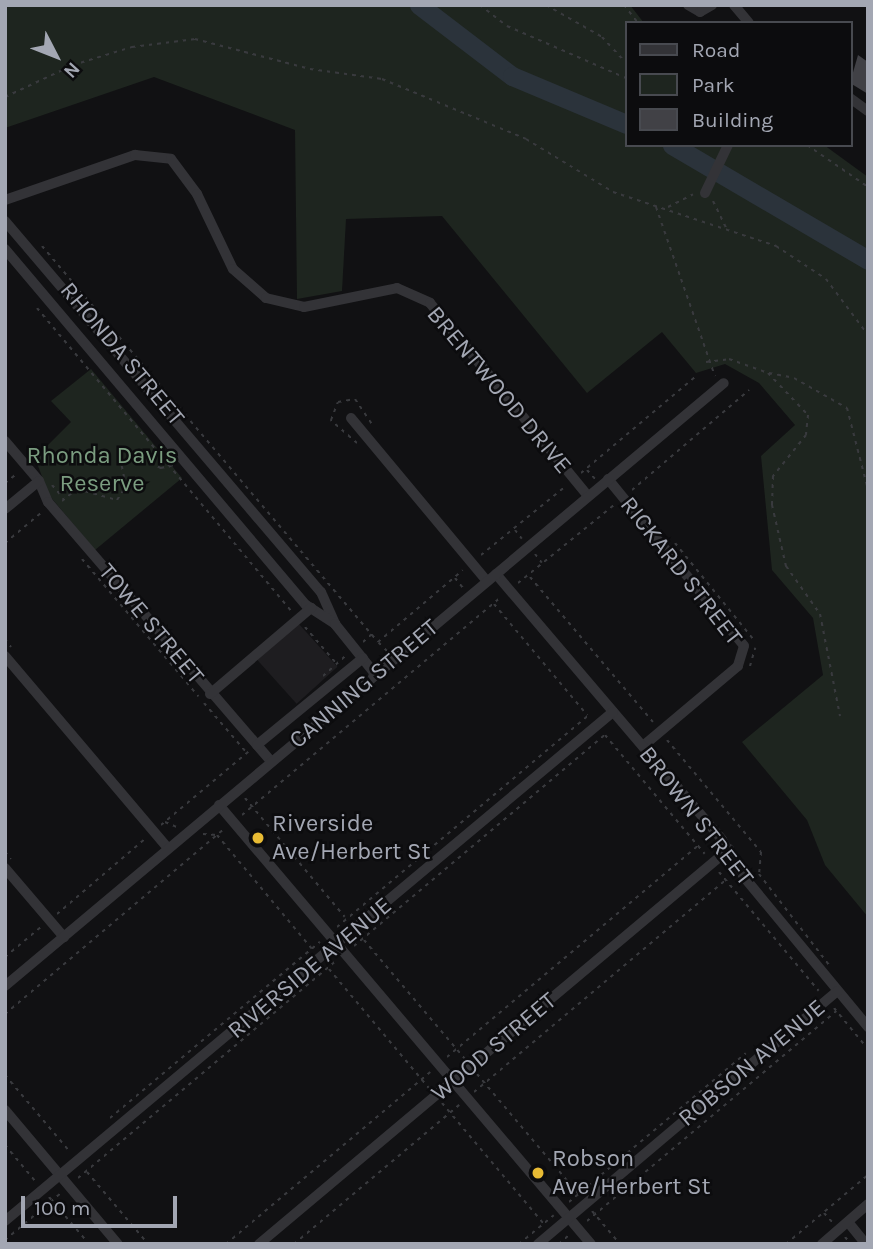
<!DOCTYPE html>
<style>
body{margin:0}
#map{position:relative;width:873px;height:1249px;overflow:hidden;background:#111113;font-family:Karla,sans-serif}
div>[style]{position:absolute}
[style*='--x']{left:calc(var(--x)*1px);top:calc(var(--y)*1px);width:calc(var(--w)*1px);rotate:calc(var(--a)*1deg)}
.built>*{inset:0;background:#1e1d20;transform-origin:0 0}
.green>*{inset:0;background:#1e251f}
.river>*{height:19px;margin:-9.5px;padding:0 9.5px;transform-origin:9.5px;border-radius:9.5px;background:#2b333b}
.building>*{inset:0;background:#414146}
.path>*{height:2px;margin-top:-1px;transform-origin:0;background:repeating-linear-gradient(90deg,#393a3e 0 3.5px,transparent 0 8.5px)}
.minor>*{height:10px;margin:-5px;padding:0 5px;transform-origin:5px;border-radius:5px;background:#333337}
.dots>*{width:19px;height:19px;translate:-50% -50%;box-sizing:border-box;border:4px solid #0c0c0e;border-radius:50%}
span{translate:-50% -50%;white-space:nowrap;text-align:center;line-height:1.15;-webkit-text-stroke:5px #0c0c0e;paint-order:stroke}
.street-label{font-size:24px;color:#a3a7b3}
.park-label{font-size:24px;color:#7b9d80}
.poi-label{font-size:24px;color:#a3a7b3}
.left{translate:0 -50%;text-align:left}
.frame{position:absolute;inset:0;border:7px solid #a3a7b3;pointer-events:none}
.legend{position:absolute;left:625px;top:21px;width:228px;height:126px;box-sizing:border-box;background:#0c0c0e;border:2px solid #484a50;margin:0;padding:9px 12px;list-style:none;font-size:21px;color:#a3a7b3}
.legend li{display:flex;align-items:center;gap:14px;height:35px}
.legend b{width:35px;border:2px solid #484a50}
.north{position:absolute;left:21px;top:21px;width:70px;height:70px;-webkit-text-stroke:5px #0c0c0e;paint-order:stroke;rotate:132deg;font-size:19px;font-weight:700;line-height:28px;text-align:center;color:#a3a7b3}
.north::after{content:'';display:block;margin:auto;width:24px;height:32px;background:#a3a7b3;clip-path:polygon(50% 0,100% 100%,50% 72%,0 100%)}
.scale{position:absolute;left:21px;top:1196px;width:156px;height:32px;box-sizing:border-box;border:4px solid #a3a7b3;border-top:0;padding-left:9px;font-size:21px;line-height:24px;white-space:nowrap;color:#a3a7b3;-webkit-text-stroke:5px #0c0c0e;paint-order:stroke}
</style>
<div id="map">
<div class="built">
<div style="left:298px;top:623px;width:59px;height:55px;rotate:48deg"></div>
</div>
<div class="green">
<div style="clip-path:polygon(5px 5px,630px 5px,644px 23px,626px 23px,626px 145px,824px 145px,868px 177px,868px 917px,825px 865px,807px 820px,742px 742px,823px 675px,813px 618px,772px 570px,761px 456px,795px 425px,759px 383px,725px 364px,696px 373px,662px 332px,587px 393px,442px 216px,346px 219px,342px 291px,297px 299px,295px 130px,154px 77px,5px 128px)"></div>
<div style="clip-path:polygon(91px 369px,182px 478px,95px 550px,49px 495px,35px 458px,71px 422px,51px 401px)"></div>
</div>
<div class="river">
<div style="--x:419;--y:5;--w:117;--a:37.4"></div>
<div style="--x:512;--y:76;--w:124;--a:22.8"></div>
<div style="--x:672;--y:145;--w:227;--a:30.4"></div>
</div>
<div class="building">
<div style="clip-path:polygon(858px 55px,868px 62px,868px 94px,850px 83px)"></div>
</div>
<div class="path">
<div style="--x:480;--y:5;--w:34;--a:38"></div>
<div style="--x:507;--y:26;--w:130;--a:23.6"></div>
<div style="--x:546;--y:5;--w:64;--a:29.7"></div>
<div style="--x:602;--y:37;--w:35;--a:47"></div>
<div style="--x:624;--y:5;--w:23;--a:52"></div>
<div style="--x:5;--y:97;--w:75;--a:-25.2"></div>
<div style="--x:73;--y:65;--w:62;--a:-17"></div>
<div style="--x:132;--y:47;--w:64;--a:-7.2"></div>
<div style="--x:195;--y:39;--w:119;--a:14.6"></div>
<div style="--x:310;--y:69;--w:73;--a:7.9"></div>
<div style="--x:382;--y:79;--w:156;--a:22.6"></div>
<div style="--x:526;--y:139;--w:102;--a:31.3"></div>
<div style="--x:613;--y:192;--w:172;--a:18.3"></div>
<div style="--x:776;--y:246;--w:60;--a:33.4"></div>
<div style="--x:826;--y:279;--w:70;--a:53.1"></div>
<div style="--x:807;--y:145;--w:74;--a:34.5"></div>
<div style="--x:713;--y:201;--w:32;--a:64"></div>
<div style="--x:656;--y:207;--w:179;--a:70.8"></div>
<div style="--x:668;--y:207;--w:28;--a:-27"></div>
<div style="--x:42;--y:246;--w:519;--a:49.69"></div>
<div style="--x:37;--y:308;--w:397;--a:50"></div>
<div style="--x:706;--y:362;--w:23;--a:-7"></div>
<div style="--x:729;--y:359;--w:41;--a:19.7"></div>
<div style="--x:768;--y:373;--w:58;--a:46.4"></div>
<div style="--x:808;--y:415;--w:20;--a:96"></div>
<div style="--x:806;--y:435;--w:53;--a:128.8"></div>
<div style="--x:773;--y:476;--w:29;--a:92"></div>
<div style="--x:772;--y:505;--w:63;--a:77.1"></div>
<div style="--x:786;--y:566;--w:59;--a:54.7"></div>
<div style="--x:820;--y:614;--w:104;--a:78.9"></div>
<div style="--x:769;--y:373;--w:25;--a:11"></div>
<div style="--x:794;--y:378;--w:61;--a:29.5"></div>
<div style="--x:847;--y:408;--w:85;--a:75.6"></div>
<div style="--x:357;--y:443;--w:35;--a:-139"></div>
<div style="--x:331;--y:420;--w:19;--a:-69"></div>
<div style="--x:338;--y:402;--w:17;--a:-10"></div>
<div style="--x:355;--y:399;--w:32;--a:56"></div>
<div style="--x:587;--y:470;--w:12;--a:48"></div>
<div style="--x:581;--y:473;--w:149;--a:-40.1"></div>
<div style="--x:5;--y:483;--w:16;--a:-38"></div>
<div style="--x:52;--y:485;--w:18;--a:49"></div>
<div style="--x:632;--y:490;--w:154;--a:-40.5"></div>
<div style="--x:62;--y:501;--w:19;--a:-39"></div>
<div style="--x:77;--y:489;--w:41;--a:15.4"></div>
<div style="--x:117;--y:500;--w:17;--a:-57"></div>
<div style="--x:126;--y:486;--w:30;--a:-102"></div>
<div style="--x:120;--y:457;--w:11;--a:-41"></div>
<div style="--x:128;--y:450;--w:38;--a:29"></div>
<div style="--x:161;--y:468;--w:13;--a:-13"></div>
<div style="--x:515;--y:530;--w:11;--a:52"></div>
<div style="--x:5;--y:543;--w:48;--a:-40"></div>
<div style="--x:675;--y:543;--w:124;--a:50.9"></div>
<div style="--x:535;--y:554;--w:11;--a:52"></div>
<div style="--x:481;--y:555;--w:109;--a:-39.1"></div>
<div style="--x:82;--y:559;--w:180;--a:49.7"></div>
<div style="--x:867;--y:568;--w:8;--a:-83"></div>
<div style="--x:530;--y:577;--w:190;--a:49.7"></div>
<div style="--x:455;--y:578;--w:13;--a:51"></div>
<div style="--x:518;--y:583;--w:124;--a:-39.1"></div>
<div style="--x:494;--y:604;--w:145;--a:50"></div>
<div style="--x:305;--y:627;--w:48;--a:49.3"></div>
<div style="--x:5;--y:639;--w:10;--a:53"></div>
<div style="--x:363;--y:642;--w:12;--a:-42"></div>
<div style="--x:387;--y:651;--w:13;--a:-135"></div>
<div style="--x:378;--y:642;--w:111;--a:-40.3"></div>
<div style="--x:750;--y:666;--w:19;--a:-74"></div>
<div style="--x:323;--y:676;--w:30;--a:-42"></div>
<div style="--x:204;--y:703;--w:66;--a:49.3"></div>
<div style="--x:605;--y:735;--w:155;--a:50"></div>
<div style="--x:667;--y:740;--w:146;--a:50"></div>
<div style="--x:761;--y:852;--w:22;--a:95"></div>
<div style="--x:759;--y:874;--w:115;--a:52.4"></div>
<div style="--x:245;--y:798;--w:155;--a:50"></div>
<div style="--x:242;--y:815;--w:337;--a:-40.1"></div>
<div style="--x:165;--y:822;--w:13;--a:23"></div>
<div style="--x:161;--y:825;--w:114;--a:-40"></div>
<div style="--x:203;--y:834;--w:14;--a:4"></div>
<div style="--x:217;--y:835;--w:148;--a:50.2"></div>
<div style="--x:5;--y:852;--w:9;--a:49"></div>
<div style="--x:719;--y:872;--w:155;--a:50"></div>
<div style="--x:57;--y:914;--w:117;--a:-40.5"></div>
<div style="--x:337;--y:927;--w:328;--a:-40.1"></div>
<div style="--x:364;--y:940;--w:156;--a:49.7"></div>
<div style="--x:354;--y:946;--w:328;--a:-40.1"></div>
<div style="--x:5;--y:957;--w:48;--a:-40"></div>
<div style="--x:329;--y:969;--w:155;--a:50"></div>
<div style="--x:834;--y:1008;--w:53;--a:50.3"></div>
<div style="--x:5;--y:1014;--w:287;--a:-40.2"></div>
<div style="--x:447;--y:1057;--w:328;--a:-40.1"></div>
<div style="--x:477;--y:1074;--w:160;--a:49.8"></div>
<div style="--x:5;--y:1075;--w:101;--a:49.8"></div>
<div style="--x:474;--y:1092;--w:329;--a:-40.1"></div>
<div style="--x:442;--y:1103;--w:158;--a:49.9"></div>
<div style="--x:110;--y:1118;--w:274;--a:-40"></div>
<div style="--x:5;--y:1145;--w:48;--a:50"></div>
<div style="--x:87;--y:1172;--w:94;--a:49.7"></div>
<div style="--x:78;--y:1178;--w:337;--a:-40.1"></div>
<div style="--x:49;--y:1197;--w:62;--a:49.6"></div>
<div style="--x:569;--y:1202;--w:231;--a:-40.1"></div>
<div style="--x:592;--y:1211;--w:43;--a:49.7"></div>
<div style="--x:824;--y:1213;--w:12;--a:48"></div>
<div style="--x:587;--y:1221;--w:326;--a:-40.1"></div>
<div style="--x:845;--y:1237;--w:9;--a:49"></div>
<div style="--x:5;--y:1240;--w:73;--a:-40"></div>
<div style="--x:226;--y:1244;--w:267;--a:-40.1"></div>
<div style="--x:294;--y:1244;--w:216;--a:-40.1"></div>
<div style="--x:519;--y:1244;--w:45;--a:-39.6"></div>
<div style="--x:559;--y:1244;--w:13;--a:-42"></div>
<div style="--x:786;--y:1244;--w:107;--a:-40.1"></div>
</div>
<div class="minor">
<div style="--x:688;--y:5;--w:14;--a:30"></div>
<div style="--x:700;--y:12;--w:14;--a:-30"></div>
<div style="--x:734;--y:5;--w:23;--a:50"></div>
<div style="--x:850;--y:98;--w:22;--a:36"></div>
<div style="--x:705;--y:193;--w:53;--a:-64.4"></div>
<div style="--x:5;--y:200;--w:138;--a:-19.1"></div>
<div style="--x:135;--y:155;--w:36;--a:6"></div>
<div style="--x:171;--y:159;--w:44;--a:53.4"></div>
<div style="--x:197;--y:194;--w:83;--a:64.4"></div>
<div style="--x:233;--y:269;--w:44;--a:41.3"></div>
<div style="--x:266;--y:298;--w:39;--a:13"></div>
<div style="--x:304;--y:307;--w:95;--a:-11.5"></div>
<div style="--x:397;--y:288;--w:36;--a:24"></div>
<div style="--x:430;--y:303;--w:249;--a:50.7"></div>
<div style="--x:5;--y:221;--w:487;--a:49.6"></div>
<div style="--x:321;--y:592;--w:35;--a:66"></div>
<div style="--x:5;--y:249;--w:466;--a:49.8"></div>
<div style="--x:306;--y:605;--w:35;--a:33"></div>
<div style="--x:335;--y:624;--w:64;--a:51.3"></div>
<div style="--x:351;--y:418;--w:212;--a:50.2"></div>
<div style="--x:5;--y:441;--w:52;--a:49.6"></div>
<div style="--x:39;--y:481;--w:23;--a:67"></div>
<div style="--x:48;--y:502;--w:342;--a:49.3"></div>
<div style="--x:608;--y:479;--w:215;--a:50.8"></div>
<div style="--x:744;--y:646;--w:21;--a:107"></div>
<div style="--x:738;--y:666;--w:124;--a:139.9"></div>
<div style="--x:5;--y:509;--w:44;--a:-39.5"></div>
<div style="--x:496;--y:574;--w:349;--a:49.6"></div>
<div style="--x:722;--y:840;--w:43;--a:59.3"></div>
<div style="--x:744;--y:877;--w:195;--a:50.4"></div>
<div style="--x:5;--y:656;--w:252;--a:49.7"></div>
<div style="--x:210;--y:694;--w:133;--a:-40.4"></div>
<div style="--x:257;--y:745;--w:137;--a:-39.4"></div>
<div style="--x:219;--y:805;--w:575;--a:49.72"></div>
<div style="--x:5;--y:868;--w:91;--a:49.5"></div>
<div style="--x:5;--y:986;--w:938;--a:-39.99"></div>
<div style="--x:5;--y:1110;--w:175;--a:49.9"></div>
<div style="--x:5;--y:1221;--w:793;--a:-39.94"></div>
<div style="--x:848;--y:1222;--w:28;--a:51"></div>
<div style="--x:259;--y:1244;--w:614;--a:-40.04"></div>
<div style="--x:538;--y:1244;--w:392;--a:-40.2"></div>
<div style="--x:822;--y:1244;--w:61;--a:-41"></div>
</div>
<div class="dots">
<div style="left:258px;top:838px;background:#e8bb34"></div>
<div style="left:538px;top:1173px;background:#e8bb34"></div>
</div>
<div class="street-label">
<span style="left:122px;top:354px;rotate:50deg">RHONDA STREET</span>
<span style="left:499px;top:390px;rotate:50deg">BRENTWOOD DRIVE</span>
<span style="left:681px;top:571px;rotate:52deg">RICKARD STREET</span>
<span style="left:151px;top:624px;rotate:50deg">TOWE STREET</span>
<span style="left:364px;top:684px;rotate:-40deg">CANNING STREET</span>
<span style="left:696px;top:816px;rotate:52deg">BROWN STREET</span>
<span style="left:310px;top:968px;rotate:-40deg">RIVERSIDE AVENUE</span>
<span style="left:494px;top:1047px;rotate:-40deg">WOOD STREET</span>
<span style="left:752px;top:1063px;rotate:-40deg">ROBSON AVENUE</span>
</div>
<div class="park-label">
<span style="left:102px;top:470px">Rhonda Davis<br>Reserve</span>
</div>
<div class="poi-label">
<span class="left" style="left:272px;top:838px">Riverside<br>Ave/Herbert St</span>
<span class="left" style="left:552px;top:1173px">Robson<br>Ave/Herbert St</span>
</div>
<div class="frame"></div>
<ul class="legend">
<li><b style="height:9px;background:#333337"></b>Road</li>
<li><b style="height:19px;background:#1e251f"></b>Park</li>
<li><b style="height:19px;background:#414146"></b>Building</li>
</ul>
<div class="north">N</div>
<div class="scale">100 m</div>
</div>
